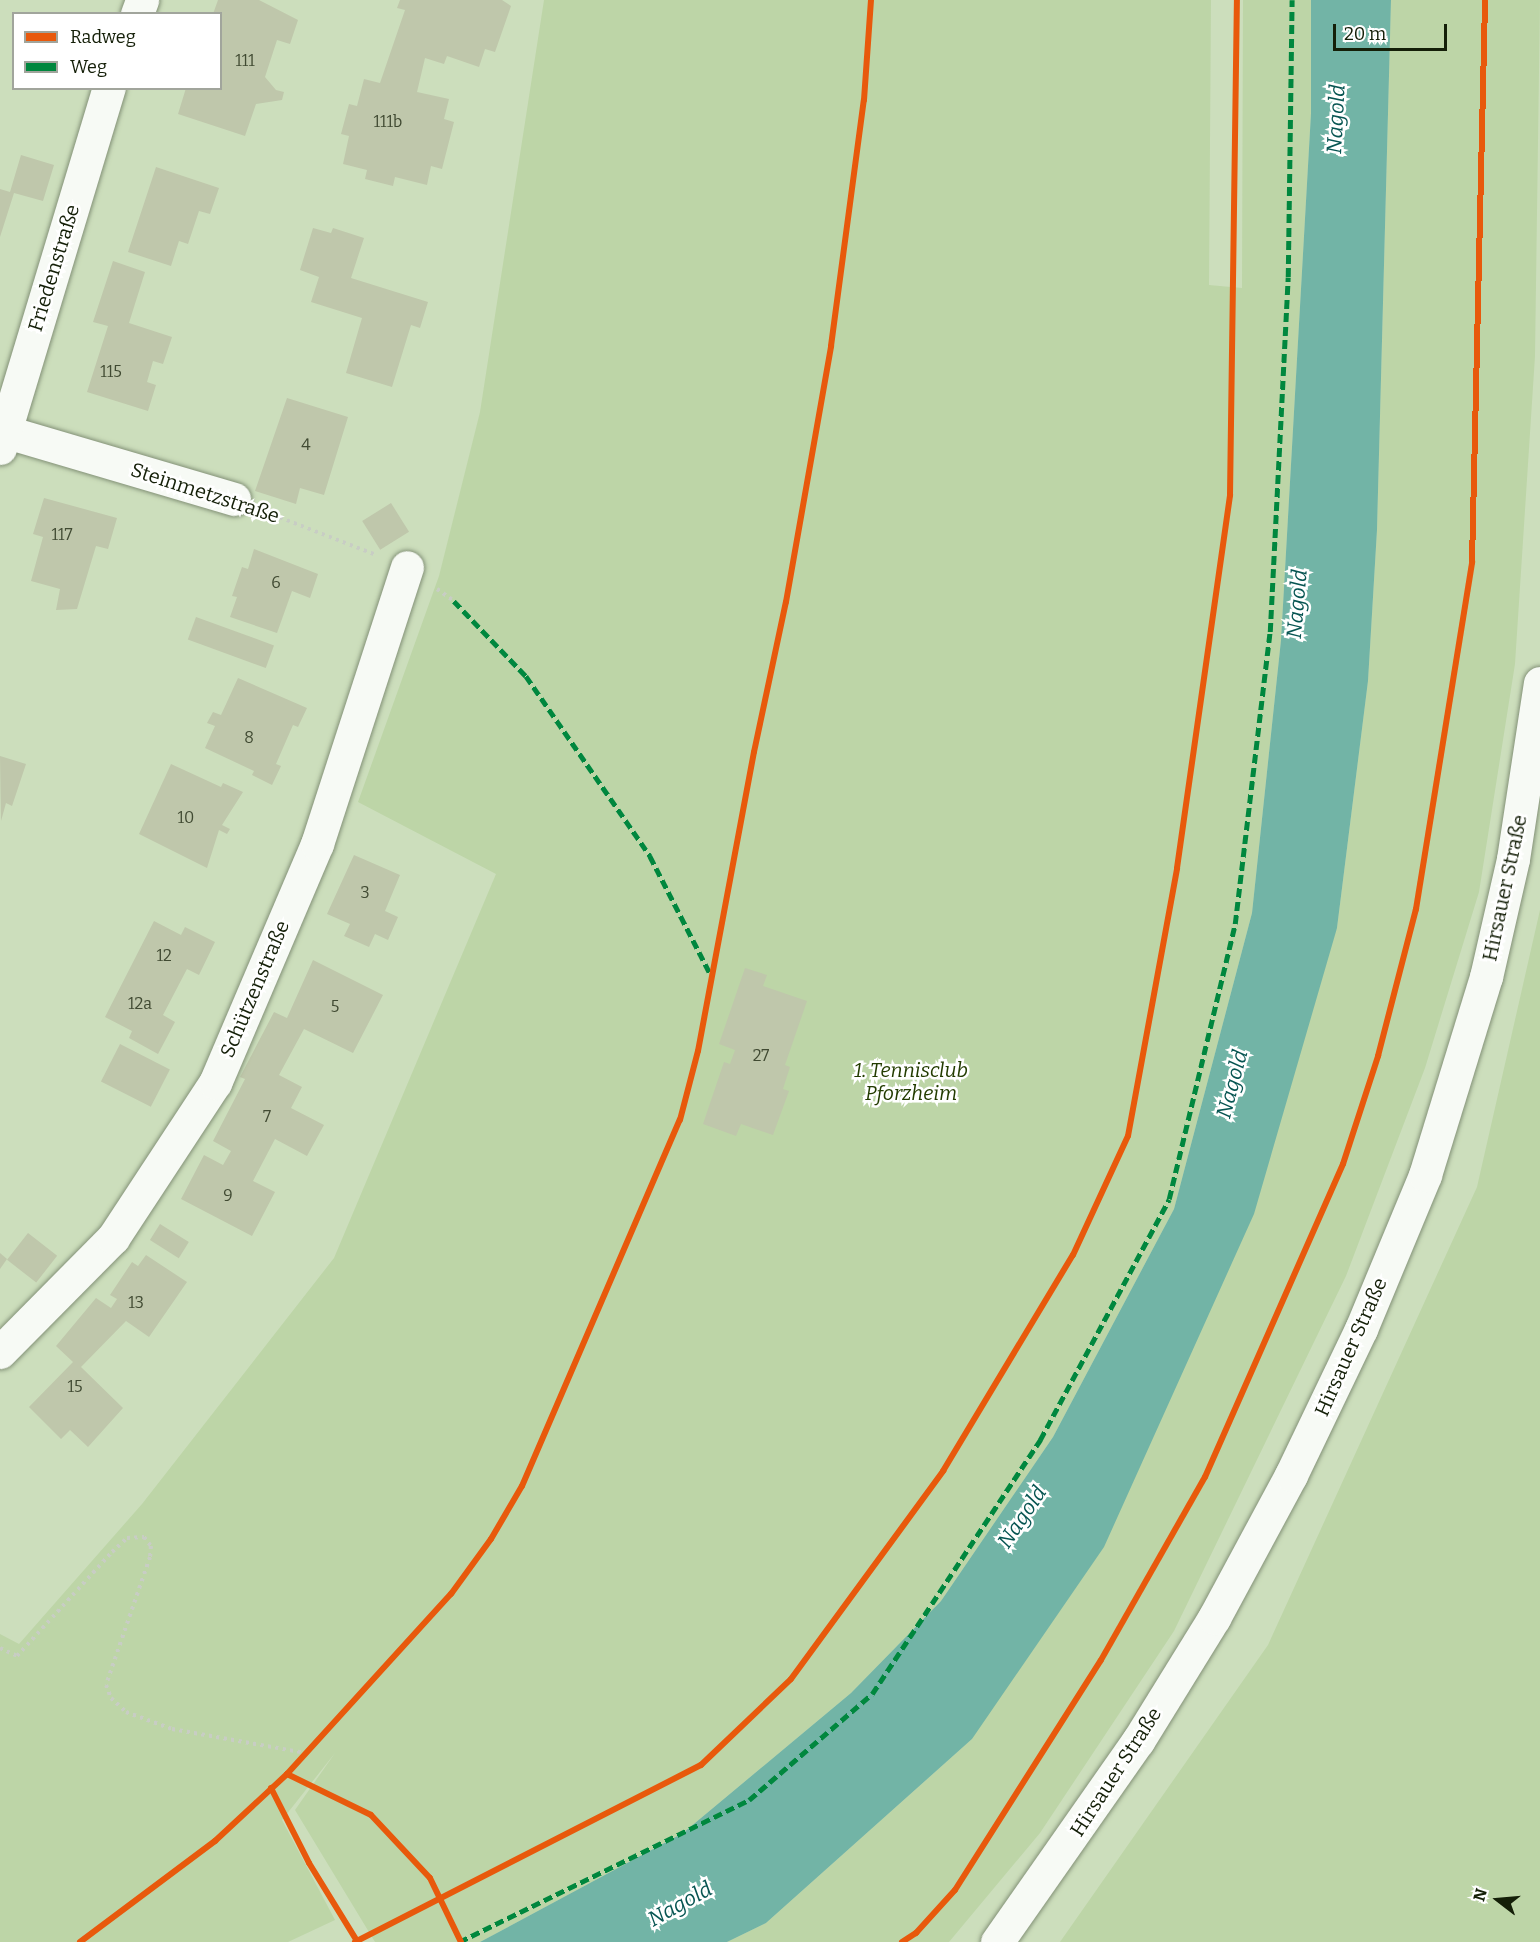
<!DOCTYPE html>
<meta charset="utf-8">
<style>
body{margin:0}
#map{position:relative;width:1540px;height:1942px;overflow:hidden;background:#ccdebc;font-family:Bitter,serif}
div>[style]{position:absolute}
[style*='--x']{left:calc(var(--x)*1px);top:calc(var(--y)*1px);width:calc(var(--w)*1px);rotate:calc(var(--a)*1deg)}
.green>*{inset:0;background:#bdd5a7}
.water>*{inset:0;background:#72b4a6}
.building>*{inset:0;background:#bfc7ab;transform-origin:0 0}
.path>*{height:4px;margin-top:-2px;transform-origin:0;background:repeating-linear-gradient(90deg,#c8cdc4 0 3px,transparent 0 7.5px)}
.roads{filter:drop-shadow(0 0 2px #839177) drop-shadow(0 0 2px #839177)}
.minor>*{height:33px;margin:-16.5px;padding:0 16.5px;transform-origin:16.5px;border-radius:16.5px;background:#f7faf5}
.primary>*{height:33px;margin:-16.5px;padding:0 16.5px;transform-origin:16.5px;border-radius:16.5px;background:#f7faf5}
.quiet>*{height:4.5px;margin-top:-2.25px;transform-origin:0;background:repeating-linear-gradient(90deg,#00873e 0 9px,transparent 0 13.5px)}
.cycleway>*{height:6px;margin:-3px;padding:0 3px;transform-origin:3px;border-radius:3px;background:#e8590c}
span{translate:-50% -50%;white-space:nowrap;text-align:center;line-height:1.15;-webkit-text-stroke:5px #fff;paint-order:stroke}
.number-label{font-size:16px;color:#404a32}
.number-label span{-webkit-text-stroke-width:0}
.street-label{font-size:20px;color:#141f08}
.park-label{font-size:20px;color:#233c00;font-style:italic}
.water-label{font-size:21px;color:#075552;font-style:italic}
.legend{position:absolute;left:12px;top:12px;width:210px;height:78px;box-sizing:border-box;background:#fff;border:2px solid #a1a59c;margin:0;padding:8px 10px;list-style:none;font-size:18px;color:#141f08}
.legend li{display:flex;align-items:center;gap:12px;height:30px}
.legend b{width:30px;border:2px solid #a1a59c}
.north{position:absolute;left:1468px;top:1870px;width:60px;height:60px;-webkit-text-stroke:4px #fff;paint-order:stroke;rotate:286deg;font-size:16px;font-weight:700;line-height:24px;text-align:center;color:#141f08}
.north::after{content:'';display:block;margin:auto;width:21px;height:27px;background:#141f08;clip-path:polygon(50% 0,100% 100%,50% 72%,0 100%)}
.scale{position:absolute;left:1333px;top:24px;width:114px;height:27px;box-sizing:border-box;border:3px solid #141f08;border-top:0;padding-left:8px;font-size:18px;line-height:21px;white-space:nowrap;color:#141f08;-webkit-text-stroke:4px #fff;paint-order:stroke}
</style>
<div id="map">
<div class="green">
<div style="clip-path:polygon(544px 0,1211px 0,1209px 285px,1242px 288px,1243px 0,1311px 0,1311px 113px,1281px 640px,1252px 913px,1174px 1209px,1053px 1437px,941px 1601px,851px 1693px,683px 1833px,480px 1942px,375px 1942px,295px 1810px,335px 1753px,282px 1820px,335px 1920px,288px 1942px,0 1942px,0 1634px,19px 1644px,142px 1504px,334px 1258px,496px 874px,358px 802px,439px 576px,480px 412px)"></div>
<div style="clip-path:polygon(1391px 0,1540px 0,1535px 356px,1515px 664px,1479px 892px,1425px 1068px,1346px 1276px,1174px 1631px,1040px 1833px,949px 1942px,727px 1942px,766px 1923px,972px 1739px,1337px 928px,1368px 681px,1377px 530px)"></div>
<div style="clip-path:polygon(1540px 910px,1540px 1942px,1060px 1942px,1268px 1645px,1477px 1187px)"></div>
</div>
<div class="water">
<div style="clip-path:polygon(1311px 0,1391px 0,1377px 530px,1368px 681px,1337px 928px,1254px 1214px,1104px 1547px,972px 1739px,766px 1923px,727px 1942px,480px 1942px,683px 1833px,851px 1693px,941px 1601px,1053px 1437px,1174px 1209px,1252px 913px,1281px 640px,1311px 113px)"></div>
</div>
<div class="building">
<div style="clip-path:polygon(218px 0,259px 0,298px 20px,290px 44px,277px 40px,265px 77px,276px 90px,284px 92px,282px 100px,256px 104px,245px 136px,178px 114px,186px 88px,220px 88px,220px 14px,213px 14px)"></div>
<div style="clip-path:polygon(400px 0,502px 0,511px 6px,495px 52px,485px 49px,479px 67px,447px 56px,444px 64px,425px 58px,417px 92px,449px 99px,444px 119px,454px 122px,442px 169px,431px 166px,427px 185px,395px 177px,393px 186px,365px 179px,367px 170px,343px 164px,349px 136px,341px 134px,349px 104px,357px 106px,364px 79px,380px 83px,405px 10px,397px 8px)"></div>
<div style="clip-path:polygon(21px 155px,54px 165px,43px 201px,14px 193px,0 237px,0 189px,10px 192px)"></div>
<div style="clip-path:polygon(156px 167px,219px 188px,210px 214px,199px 211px,188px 244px,179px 241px,171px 266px,128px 252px)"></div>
<div style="clip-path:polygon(313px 228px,331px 233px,333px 228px,364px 238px,351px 278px,428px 302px,420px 328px,411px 325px,392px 387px,346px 373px,362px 318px,311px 302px,319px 277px,300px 270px)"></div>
<div style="clip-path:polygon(113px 261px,145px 272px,129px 323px,172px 337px,163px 364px,153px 361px,147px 382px,156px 385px,148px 411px,87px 392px,108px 326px,93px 322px)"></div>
<div style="clip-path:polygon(287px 398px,348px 417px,324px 495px,300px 488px,296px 504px,255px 491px)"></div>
<div style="clip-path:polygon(44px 498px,117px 518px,108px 549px,96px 546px,77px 609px,56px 610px,60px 589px,31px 581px,43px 537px,33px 534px)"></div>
<div style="left:391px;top:503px;width:34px;height:34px;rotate:58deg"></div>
<div style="clip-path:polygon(254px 549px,318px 574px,310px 598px,292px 591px,277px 633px,230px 617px,237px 597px,232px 596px,242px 567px,248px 569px)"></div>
<div style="left:196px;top:617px;width:83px;height:24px;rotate:20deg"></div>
<div style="clip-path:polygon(238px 678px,307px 708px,298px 727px,293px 725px,276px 764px,281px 766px,272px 785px,252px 775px,254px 771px,205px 748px,215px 726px,207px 723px,213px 712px,221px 715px)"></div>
<div style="clip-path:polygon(0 756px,26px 764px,12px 806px,6px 803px,1px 821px)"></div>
<div style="clip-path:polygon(171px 764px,221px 787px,223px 783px,243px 792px,222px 825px,230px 829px,227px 834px,219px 830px,207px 868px,139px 834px)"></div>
<div style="clip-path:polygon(354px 855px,400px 875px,385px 911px,398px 917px,388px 940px,375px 934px,369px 947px,344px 936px,350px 924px,327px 914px)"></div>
<div style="clip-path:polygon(154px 921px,181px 935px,185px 927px,215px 942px,199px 975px,187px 969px,163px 1015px,175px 1022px,158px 1054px,129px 1038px,132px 1031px,105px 1017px)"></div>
<div style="clip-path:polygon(313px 960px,383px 995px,353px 1053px,304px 1029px,279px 1075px,302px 1087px,291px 1108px,324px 1125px,307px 1156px,275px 1139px,253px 1181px,275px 1192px,252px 1236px,181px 1199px,204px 1155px,223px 1165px,231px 1151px,213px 1141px,245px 1079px,240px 1077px,274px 1012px,287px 1018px)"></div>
<div style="clip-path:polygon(745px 968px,767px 975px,763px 986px,807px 1001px,785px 1065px,790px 1067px,783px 1089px,789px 1091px,773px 1135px,741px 1124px,736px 1136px,703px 1124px,724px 1062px,730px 1064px,735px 1050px,719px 1044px)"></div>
<div style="left:120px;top:1044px;width:56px;height:42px;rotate:27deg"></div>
<div style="left:160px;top:1224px;width:34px;height:19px;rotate:32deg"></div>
<div style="left:28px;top:1233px;width:37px;height:34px;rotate:38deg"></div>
<div style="clip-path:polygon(0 1253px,7px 1259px,0 1269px)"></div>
<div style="clip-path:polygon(146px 1255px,187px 1282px,149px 1337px,126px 1321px,81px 1367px,123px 1408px,88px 1447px,70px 1430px,61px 1439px,29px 1407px,73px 1362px,56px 1346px,96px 1298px,111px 1308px,117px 1299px,110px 1295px,132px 1262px,138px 1266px)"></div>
</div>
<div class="path">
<div style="--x:266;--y:512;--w:116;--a:21.3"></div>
<div style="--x:437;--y:589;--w:21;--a:35"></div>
<div style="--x:0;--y:1648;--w:19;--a:25"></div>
<div style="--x:17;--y:1656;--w:141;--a:-47.6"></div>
<div style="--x:112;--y:1552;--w:21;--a:-43"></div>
<div style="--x:127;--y:1538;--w:17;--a:-3"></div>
<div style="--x:144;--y:1537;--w:11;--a:52"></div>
<div style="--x:151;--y:1546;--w:11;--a:95"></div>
<div style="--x:150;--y:1557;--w:135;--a:109"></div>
<div style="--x:106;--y:1685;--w:14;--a:69"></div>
<div style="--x:111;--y:1698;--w:21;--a:43"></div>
<div style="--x:126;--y:1712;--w:49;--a:20.3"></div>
<div style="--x:172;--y:1729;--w:135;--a:10.2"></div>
<div style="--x:287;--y:1774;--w:93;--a:26"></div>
<div style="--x:371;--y:1815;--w:86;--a:46.9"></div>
<div style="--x:430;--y:1878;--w:71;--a:64.2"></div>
<div style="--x:271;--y:1788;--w:84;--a:63.1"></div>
<div style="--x:309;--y:1863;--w:92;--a:58.4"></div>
</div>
<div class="roads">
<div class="minor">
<div style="--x:137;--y:14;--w:15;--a:-70"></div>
<div style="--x:0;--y:430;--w:244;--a:16.4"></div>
<div style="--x:0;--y:448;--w:376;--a:-73.2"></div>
<div style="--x:0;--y:1352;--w:161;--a:-45.3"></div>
<div style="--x:113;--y:1238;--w:186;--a:-56.7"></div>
<div style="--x:215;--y:1083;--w:260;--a:-66.9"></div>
<div style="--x:317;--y:844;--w:291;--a:-72"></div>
</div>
<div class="primary">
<div style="--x:997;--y:1942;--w:246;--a:-55"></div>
<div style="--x:1138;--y:1741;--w:145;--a:-58.3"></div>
<div style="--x:1214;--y:1618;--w:162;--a:-61.7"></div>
<div style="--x:1291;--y:1475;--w:162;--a:-64.4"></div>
<div style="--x:1361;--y:1329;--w:167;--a:-67.4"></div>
<div style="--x:1425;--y:1175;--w:207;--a:-72.9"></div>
<div style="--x:1486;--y:977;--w:121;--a:-77.1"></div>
<div style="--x:1513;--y:859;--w:178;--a:-81.3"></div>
</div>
</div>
<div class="quiet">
<div style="--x:454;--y:601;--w:104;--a:46.2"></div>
<div style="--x:526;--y:676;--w:219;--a:55.4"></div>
<div style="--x:650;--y:856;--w:134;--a:62.9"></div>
<div style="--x:459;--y:1942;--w:323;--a:-26.1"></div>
<div style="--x:749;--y:1800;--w:162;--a:-40.8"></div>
<div style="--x:872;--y:1694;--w:305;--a:-56.5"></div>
<div style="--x:1040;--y:1440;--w:273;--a:-61.8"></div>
<div style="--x:1169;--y:1199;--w:283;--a:-76.5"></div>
<div style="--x:1235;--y:924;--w:294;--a:-83.2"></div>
<div style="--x:1270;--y:632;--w:355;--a:-87.1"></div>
<div style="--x:1288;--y:277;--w:277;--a:-89.2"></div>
</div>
<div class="cycleway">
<div style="--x:287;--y:1774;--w:93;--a:26"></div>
<div style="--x:371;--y:1815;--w:86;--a:46.9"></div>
<div style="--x:430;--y:1878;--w:71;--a:64.2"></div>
<div style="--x:271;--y:1788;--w:84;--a:63.1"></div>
<div style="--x:309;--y:1863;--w:92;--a:58.4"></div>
<div style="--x:80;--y:1942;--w:169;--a:-36.8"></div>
<div style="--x:215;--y:1841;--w:98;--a:-42.9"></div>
<div style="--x:287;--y:1774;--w:244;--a:-47.7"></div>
<div style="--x:451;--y:1594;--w:68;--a:-54"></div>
<div style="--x:491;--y:1539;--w:61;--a:-59.7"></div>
<div style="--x:522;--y:1486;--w:399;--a:-66.7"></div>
<div style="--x:680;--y:1120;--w:71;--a:-75.4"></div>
<div style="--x:698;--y:1051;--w:304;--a:-79.4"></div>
<div style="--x:754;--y:752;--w:153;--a:-78"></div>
<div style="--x:786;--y:602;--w:260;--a:-80"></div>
<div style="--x:831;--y:346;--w:248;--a:-82.4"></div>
<div style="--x:864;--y:100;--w:100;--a:-86"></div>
<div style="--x:355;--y:1942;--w:389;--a:-27.1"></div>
<div style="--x:701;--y:1765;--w:124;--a:-43.7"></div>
<div style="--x:791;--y:1679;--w:258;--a:-53.8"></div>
<div style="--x:943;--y:1471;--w:252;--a:-59"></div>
<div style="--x:1073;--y:1255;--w:131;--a:-65.2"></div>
<div style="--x:1128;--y:1136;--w:272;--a:-79.6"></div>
<div style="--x:1177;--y:868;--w:377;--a:-81.9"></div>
<div style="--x:1230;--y:495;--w:495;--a:-89.2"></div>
<div style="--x:902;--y:1942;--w:17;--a:-33"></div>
<div style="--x:916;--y:1933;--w:58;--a:-47.8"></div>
<div style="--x:955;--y:1890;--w:272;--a:-57.6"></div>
<div style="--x:1101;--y:1660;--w:210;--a:-60.4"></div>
<div style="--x:1205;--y:1477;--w:342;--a:-66.2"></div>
<div style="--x:1343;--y:1164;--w:114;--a:-72"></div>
<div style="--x:1378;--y:1056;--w:152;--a:-75.5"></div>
<div style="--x:1416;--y:909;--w:351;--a:-80.8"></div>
<div style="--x:1472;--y:562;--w:562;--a:-88.67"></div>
</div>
<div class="number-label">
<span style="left:245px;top:61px">111</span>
<span style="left:388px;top:122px">111b</span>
<span style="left:111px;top:372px">115</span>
<span style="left:306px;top:445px">4</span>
<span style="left:62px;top:535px">117</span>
<span style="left:276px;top:583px">6</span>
<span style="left:249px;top:738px">8</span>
<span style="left:186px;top:818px">10</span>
<span style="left:365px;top:893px">3</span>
<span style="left:164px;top:956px">12</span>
<span style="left:140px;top:1004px">12a</span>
<span style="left:335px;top:1007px">5</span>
<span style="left:761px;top:1056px">27</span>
<span style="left:267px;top:1117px">7</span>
<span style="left:228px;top:1196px">9</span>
<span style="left:136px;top:1303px">13</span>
<span style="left:75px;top:1387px">15</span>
</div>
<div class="street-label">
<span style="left:54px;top:268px;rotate:-73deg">Friedenstraße</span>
<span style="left:205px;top:493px;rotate:18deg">Steinmetzstraße</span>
<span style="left:1505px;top:888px;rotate:-78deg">Hirsauer Straße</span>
<span style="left:255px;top:989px;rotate:-67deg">Schützenstraße</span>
<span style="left:1351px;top:1347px;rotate:-66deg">Hirsauer Straße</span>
<span style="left:1116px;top:1772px;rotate:-57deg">Hirsauer Straße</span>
</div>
<div class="park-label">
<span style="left:911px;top:1082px">1. Tennisclub<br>Pforzheim</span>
</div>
<div class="water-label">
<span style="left:1336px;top:119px;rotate:-87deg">Nagold</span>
<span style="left:1297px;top:604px;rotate:-85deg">Nagold</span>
<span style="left:1232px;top:1084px;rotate:-75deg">Nagold</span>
<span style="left:1022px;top:1517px;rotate:-56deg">Nagold</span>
<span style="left:680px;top:1904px;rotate:-29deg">Nagold</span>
</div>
<ul class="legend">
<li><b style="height:8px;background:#e8590c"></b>Radweg</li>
<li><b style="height:8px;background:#00873e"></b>Weg</li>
</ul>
<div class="north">N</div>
<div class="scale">20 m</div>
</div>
